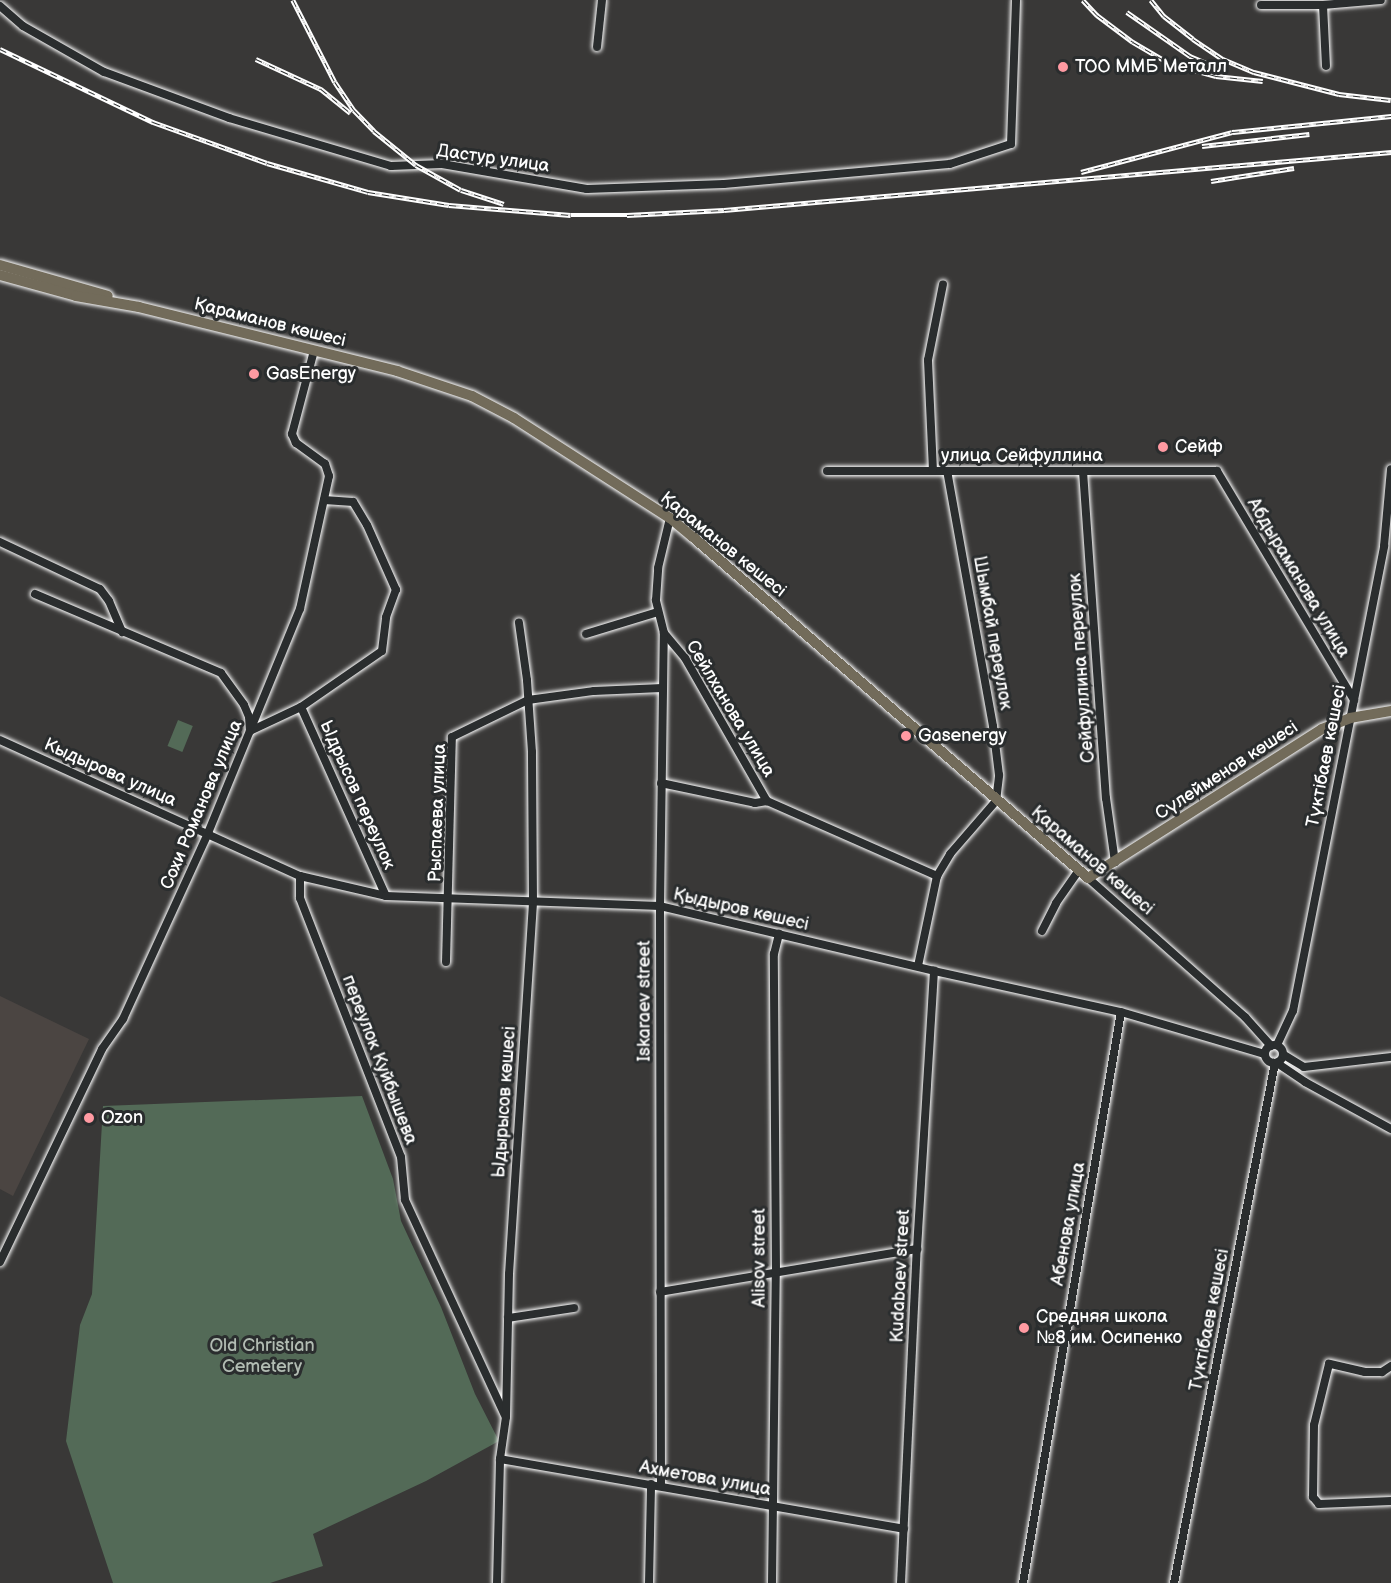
<!DOCTYPE html>
<meta charset="utf-8">
<style>
body{margin:0}
#map{position:relative;width:1391px;height:1583px;overflow:hidden;background:#393837;font-family:"Balsamiq Sans",sans-serif}
div>[style]{position:absolute}
[style*='--x']{left:calc(var(--x)*1px);top:calc(var(--y)*1px);width:calc(var(--w)*1px);rotate:calc(var(--a)*1deg)}
.built>*{inset:0;background:#4b4542}
.green>*{inset:0;background:#536a57;transform-origin:0 0}
.roads{filter:drop-shadow(0 0 2px #fff) drop-shadow(0 0 2px #fff)}
.minor>*{height:8px;margin:-4px;padding:0 4px;transform-origin:4px;border-radius:4px;background:#2a2d2e}
.minor>.ring{margin:-4px;padding:0;box-sizing:content-box;background:none;border:8px solid #2a2d2e;border-radius:50%}
.major>*{height:10px;margin:-5px;padding:0 5px;transform-origin:5px;border-radius:5px;background:#726b5a}
.rail>*{height:4.5px;margin-top:-2.25px;transform-origin:0;background:repeating-linear-gradient(90deg,#2a2d2e 0 7px,#fff 0 14px);box-sizing:border-box;border-block:2px solid #fff}
.dots>*{width:16px;height:16px;translate:-50% -50%;box-sizing:border-box;border:3px solid #2a2d2e;border-radius:50%}
span{translate:-50% -50%;white-space:nowrap;text-align:center;line-height:1.15;-webkit-text-stroke:6px #2a2d2e;paint-order:stroke}
.poi-label{font-size:18px;color:#fff}
.left{translate:0 -50%;text-align:left}
.street-label{font-size:18px;color:#fff}
.park-label{font-size:18px;color:#b2bcb3}
</style>
<div id="map">
<div class="built">
<div style="clip-path:polygon(0 996px,89px 1039px,13px 1196px,0 1189px)"></div>
</div>
<div class="green">
<div style="left:178px;top:720px;width:16px;height:28px;rotate:22deg"></div>
<div style="clip-path:polygon(362px 1096px,393px 1179px,401px 1221px,441px 1307px,475px 1394px,499px 1441px,426px 1481px,313px 1534px,323px 1566px,270px 1583px,113px 1583px,66px 1441px,80px 1325px,92px 1294px,103px 1106px)"></div>
</div>
<div class="roads">
<div class="minor">
<div style="--x:1261;--y:5;--w:62;--a:0"></div>
<div style="--x:1323;--y:5;--w:58;--a:-4.9"></div>
<div style="--x:1323;--y:5;--w:61;--a:87.2"></div>
<div style="--x:0;--y:6;--w:30;--a:41"></div>
<div style="--x:23;--y:26;--w:93;--a:29.6"></div>
<div style="--x:104;--y:72;--w:133;--a:20.2"></div>
<div style="--x:229;--y:118;--w:169;--a:16.5"></div>
<div style="--x:391;--y:166;--w:51;--a:-2.2"></div>
<div style="--x:442;--y:164;--w:147;--a:9.8"></div>
<div style="--x:587;--y:189;--w:137;--a:-2.1"></div>
<div style="--x:724;--y:184;--w:227;--a:-5.1"></div>
<div style="--x:950;--y:164;--w:64;--a:-18.2"></div>
<div style="--x:1011;--y:144;--w:144;--a:-88"></div>
<div style="--x:597;--y:47;--w:47;--a:-83.9"></div>
<div style="--x:827;--y:471;--w:390;--a:0"></div>
<div style="--x:1217;--y:471;--w:267;--a:59.1"></div>
<div style="--x:933;--y:471;--w:111;--a:-92.6"></div>
<div style="--x:928;--y:360;--w:77;--a:-78.8"></div>
<div style="--x:1083;--y:471;--w:328;--a:86"></div>
<div style="--x:1106;--y:798;--w:65;--a:82"></div>
<div style="--x:0;--y:542;--w:110;--a:25.2"></div>
<div style="--x:100;--y:589;--w:15;--a:53"></div>
<div style="--x:109;--y:601;--w:34;--a:67"></div>
<div style="--x:35;--y:594;--w:202;--a:23"></div>
<div style="--x:221;--y:673;--w:39;--a:54"></div>
<div style="--x:244;--y:705;--w:13;--a:67"></div>
<div style="--x:249;--y:717;--w:14;--a:86"></div>
<div style="--x:250;--y:731;--w:56;--a:-25.2"></div>
<div style="--x:301;--y:707;--w:98;--a:-34.7"></div>
<div style="--x:382;--y:651;--w:34;--a:-83"></div>
<div style="--x:386;--y:617;--w:29;--a:-70"></div>
<div style="--x:396;--y:590;--w:71;--a:-114"></div>
<div style="--x:367;--y:525;--w:27;--a:-121"></div>
<div style="--x:353;--y:502;--w:29;--a:-176"></div>
<div style="--x:664;--y:633;--w:33;--a:50"></div>
<div style="--x:685;--y:658;--w:165;--a:60.2"></div>
<div style="--x:586;--y:634;--w:75;--a:-17"></div>
<div style="--x:301;--y:707;--w:207;--a:65.8"></div>
<div style="--x:0;--y:740;--w:329;--a:24.4"></div>
<div style="--x:300;--y:876;--w:88;--a:13.1"></div>
<div style="--x:386;--y:896;--w:274;--a:2.1"></div>
<div style="--x:660;--y:906;--w:282;--a:13.3"></div>
<div style="--x:934;--y:971;--w:191;--a:12.4"></div>
<div style="--x:1121;--y:1012;--w:150;--a:16.3"></div>
<div style="--x:661;--y:783;--w:96;--a:12"></div>
<div style="--x:755;--y:803;--w:12;--a:-9"></div>
<div style="--x:767;--y:801;--w:186;--a:23.8"></div>
<div style="--x:300;--y:876;--w:22;--a:90"></div>
<div style="--x:300;--y:898;--w:278;--a:68.7"></div>
<div style="--x:401;--y:1157;--w:43;--a:84.7"></div>
<div style="--x:405;--y:1200;--w:237;--a:65.1"></div>
<div style="--x:1088;--y:878;--w:210;--a:41.5"></div>
<div style="--x:1245;--y:1017;--w:39;--a:48"></div>
<div style="--x:1042;--y:931;--w:31;--a:-63"></div>
<div style="--x:1056;--y:903;--w:40;--a:-55.1"></div>
<div style="--x:446;--y:962;--w:225;--a:-88.5"></div>
<div style="--x:452;--y:737;--w:85;--a:-26"></div>
<div style="--x:528;--y:700;--w:67;--a:-7.8"></div>
<div style="--x:594;--y:691;--w:68;--a:-2.5"></div>
<div style="--x:918;--y:966;--w:92;--a:-78.1"></div>
<div style="--x:937;--y:876;--w:26;--a:-59"></div>
<div style="--x:950;--y:854;--w:70;--a:-49"></div>
<div style="--x:996;--y:801;--w:26;--a:-83"></div>
<div style="--x:999;--y:775;--w:49;--a:-97"></div>
<div style="--x:993;--y:726;--w:259;--a:-100.2"></div>
<div class="ring" style="left:1265px;top:1045px;width:10px;height:10px"></div>
<div style="--x:1277;--y:1045;--w:38;--a:-65"></div>
<div style="--x:1293;--y:1011;--w:474;--a:-78.9"></div>
<div style="--x:1384;--y:546;--w:77;--a:-84.8"></div>
<div style="--x:1284;--y:1055;--w:23;--a:31"></div>
<div style="--x:1304;--y:1067;--w:88;--a:-6.6"></div>
<div style="--x:1277;--y:1063;--w:34;--a:34"></div>
<div style="--x:1305;--y:1082;--w:98;--a:28.7"></div>
<div style="--x:0;--y:1262;--w:236;--a:-64.4"></div>
<div style="--x:102;--y:1049;--w:37;--a:-55"></div>
<div style="--x:123;--y:1019;--w:205;--a:-65.4"></div>
<div style="--x:208;--y:833;--w:242;--a:-67.7"></div>
<div style="--x:300;--y:609;--w:136;--a:-77.7"></div>
<div style="--x:329;--y:476;--w:13;--a:-108"></div>
<div style="--x:325;--y:464;--w:36;--a:-144"></div>
<div style="--x:296;--y:443;--w:10;--a:-114"></div>
<div style="--x:292;--y:434;--w:86;--a:-75.2"></div>
<div style="--x:660;--y:1292;--w:261;--a:-9.5"></div>
<div style="--x:508;--y:1318;--w:67;--a:-8.6"></div>
<div style="--x:1391;--y:1366;--w:11;--a:146"></div>
<div style="--x:1382;--y:1372;--w:17;--a:180"></div>
<div style="--x:1365;--y:1372;--w:37;--a:-167"></div>
<div style="--x:1329;--y:1364;--w:63;--a:103.8"></div>
<div style="--x:1314;--y:1425;--w:72;--a:90.8"></div>
<div style="--x:1313;--y:1497;--w:9;--a:49"></div>
<div style="--x:1319;--y:1504;--w:72;--a:-2.4"></div>
<div style="--x:500;--y:1459;--w:410;--a:9.8"></div>
<div style="--x:661;--y:1486;--w:580;--a:-90.1"></div>
<div style="--x:660;--y:906;--w:273;--a:-89.2"></div>
<div style="--x:664;--y:633;--w:34;--a:-104"></div>
<div style="--x:656;--y:600;--w:32;--a:-86"></div>
<div style="--x:658;--y:568;--w:51;--a:-76.5"></div>
<div style="--x:497;--y:1583;--w:124;--a:-88.6"></div>
<div style="--x:500;--y:1459;--w:42;--a:-81.9"></div>
<div style="--x:506;--y:1417;--w:143;--a:-88.8"></div>
<div style="--x:509;--y:1274;--w:374;--a:-86.3"></div>
<div style="--x:533;--y:901;--w:149;--a:-90.4"></div>
<div style="--x:532;--y:752;--w:72;--a:-94"></div>
<div style="--x:527;--y:680;--w:58;--a:-98"></div>
<div style="--x:649;--y:1583;--w:99;--a:-88.8"></div>
<div style="--x:772;--y:1583;--w:311;--a:-89.3"></div>
<div style="--x:776;--y:1272;--w:318;--a:-90.4"></div>
<div style="--x:774;--y:954;--w:21;--a:-76"></div>
<div style="--x:901;--y:1583;--w:334;--a:-87.3"></div>
<div style="--x:917;--y:1249;--w:279;--a:-86.5"></div>
<div style="--x:1023;--y:1583;--w:579;--a:-80.26"></div>
<div style="--x:1174;--y:1583;--w:530;--a:-79.01"></div>
</div>
<div class="major">
<div style="--x:0;--y:265;--w:112;--a:16"></div>
<div style="--x:0;--y:275;--w:79;--a:15.4"></div>
<div style="--x:76;--y:296;--w:64;--a:9.9"></div>
<div style="--x:139;--y:307;--w:266;--a:13.9"></div>
<div style="--x:397;--y:371;--w:79;--a:18.4"></div>
<div style="--x:472;--y:396;--w:47;--a:27.6"></div>
<div style="--x:514;--y:418;--w:185;--a:32.7"></div>
<div style="--x:670;--y:518;--w:30;--a:40"></div>
<div style="--x:693;--y:537;--w:522;--a:40.8"></div>
<div style="--x:1088;--y:878;--w:277;--a:-32.5"></div>
<div style="--x:1322;--y:729;--w:30;--a:-21"></div>
<div style="--x:1350;--y:718;--w:42;--a:-9.7"></div>
</div>
</div>
<div class="rail">
<div style="--x:293;--y:0;--w:92;--a:62.9"></div>
<div style="--x:335;--y:82;--w:34;--a:56"></div>
<div style="--x:354;--y:110;--w:29;--a:46"></div>
<div style="--x:374;--y:131;--w:54;--a:39"></div>
<div style="--x:416;--y:165;--w:51;--a:29.1"></div>
<div style="--x:461;--y:190;--w:45;--a:18"></div>
<div style="--x:1083;--y:0;--w:21;--a:47"></div>
<div style="--x:1097;--y:15;--w:45;--a:36.9"></div>
<div style="--x:1133;--y:42;--w:42;--a:30.3"></div>
<div style="--x:1169;--y:63;--w:49;--a:15.5"></div>
<div style="--x:1216;--y:76;--w:47;--a:6.1"></div>
<div style="--x:1151;--y:0;--w:21;--a:51"></div>
<div style="--x:1164;--y:16;--w:37;--a:38"></div>
<div style="--x:1193;--y:39;--w:36;--a:34"></div>
<div style="--x:1223;--y:59;--w:34;--a:23"></div>
<div style="--x:1254;--y:72;--w:88;--a:14.5"></div>
<div style="--x:1339;--y:94;--w:52;--a:6.6"></div>
<div style="--x:1127;--y:12;--w:77;--a:34.9"></div>
<div style="--x:1190;--y:56;--w:39;--a:23"></div>
<div style="--x:0;--y:49;--w:170;--a:25.5"></div>
<div style="--x:153;--y:122;--w:121;--a:19.8"></div>
<div style="--x:267;--y:163;--w:105;--a:16"></div>
<div style="--x:368;--y:192;--w:82;--a:9.1"></div>
<div style="--x:449;--y:205;--w:122;--a:4.7"></div>
<div style="--x:571;--y:215;--w:56;--a:0"></div>
<div style="--x:627;--y:215;--w:97;--a:-3"></div>
<div style="--x:724;--y:210;--w:670;--a:-4.97"></div>
<div style="--x:256;--y:59;--w:72;--a:24.8"></div>
<div style="--x:321;--y:89;--w:38;--a:39"></div>
<div style="--x:1202;--y:146;--w:108;--a:-6.4"></div>
<div style="--x:1081;--y:172;--w:156;--a:-14.8"></div>
<div style="--x:1232;--y:132;--w:160;--a:-5.7"></div>
<div style="--x:1211;--y:181;--w:84;--a:-8.9"></div>
</div>
<div class="dots">
<div style="left:1063px;top:67px;background:#ff9aa2"></div>
<div style="left:254px;top:374px;background:#ff9aa2"></div>
<div style="left:1163px;top:447px;background:#ff9aa2"></div>
<div style="left:906px;top:736px;background:#ff9aa2"></div>
<div style="left:89px;top:1118px;background:#ff9aa2"></div>
<div style="left:1024px;top:1328px;background:#ff9aa2"></div>
</div>
<div class="poi-label">
<span class="left" style="left:1075px;top:67px">ТОО ММБ Металл</span>
<span class="left" style="left:266px;top:374px">GasEnergy</span>
<span class="left" style="left:1175px;top:447px">Сейф</span>
<span class="left" style="left:918px;top:736px">Gasenergy</span>
<span class="left" style="left:101px;top:1118px">Ozon</span>
<span class="left" style="left:1036px;top:1328px">Средняя школа<br>№8 им. Осипенко</span>
</div>
<div class="street-label">
<span style="left:493px;top:159px;rotate:8deg">Дастур улица</span>
<span style="left:270px;top:323px;rotate:14deg">Қараманов көшесі</span>
<span style="left:1022px;top:456px">улица Сейфуллина</span>
<span style="left:723px;top:545px;rotate:39deg">Қараманов көшесі</span>
<span style="left:1298px;top:578px;rotate:59deg">Абдыраманова улица</span>
<span style="left:992px;top:633px;rotate:80deg">Шымбай переулок</span>
<span style="left:1082px;top:668px;rotate:-94deg">Сейфуллина переулок</span>
<span style="left:730px;top:709px;rotate:59deg">Сейлханова улица</span>
<span style="left:1327px;top:756px;rotate:-79deg">Түктібаев көшесі</span>
<span style="left:1227px;top:771px;rotate:-33deg">Сүлейменов көшесі</span>
<span style="left:110px;top:773px;rotate:24deg">Кыдырова улица</span>
<span style="left:357px;top:795px;rotate:66deg">Ыдрысов переулок</span>
<span style="left:202px;top:805px;rotate:-67deg">Сохи Романова улица</span>
<span style="left:438px;top:813px;rotate:-88deg">Рыспаева улица</span>
<span style="left:1092px;top:861px;rotate:41deg">Қараманов көшесі</span>
<span style="left:741px;top:910px;rotate:13deg">Қыдыров көшесі</span>
<span style="left:645px;top:1001px;rotate:-90deg">Iskaraev street</span>
<span style="left:379px;top:1060px;rotate:69deg">переулок Куйбышева</span>
<span style="left:505px;top:1102px;rotate:-86deg">Ыдырысов көшесі</span>
<span style="left:1069px;top:1224px;rotate:-80deg">Абенова улица</span>
<span style="left:760px;top:1258px;rotate:-90deg">Alisov street</span>
<span style="left:901px;top:1276px;rotate:-87deg">Kudabaev street</span>
<span style="left:1210px;top:1320px;rotate:-79deg">Түктібаев көшесі</span>
<span style="left:705px;top:1479px;rotate:10deg">Ахметова улица</span>
</div>
<div class="park-label">
<span style="left:262px;top:1357px">Old Christian<br>Cemetery</span>
</div>
</div>
